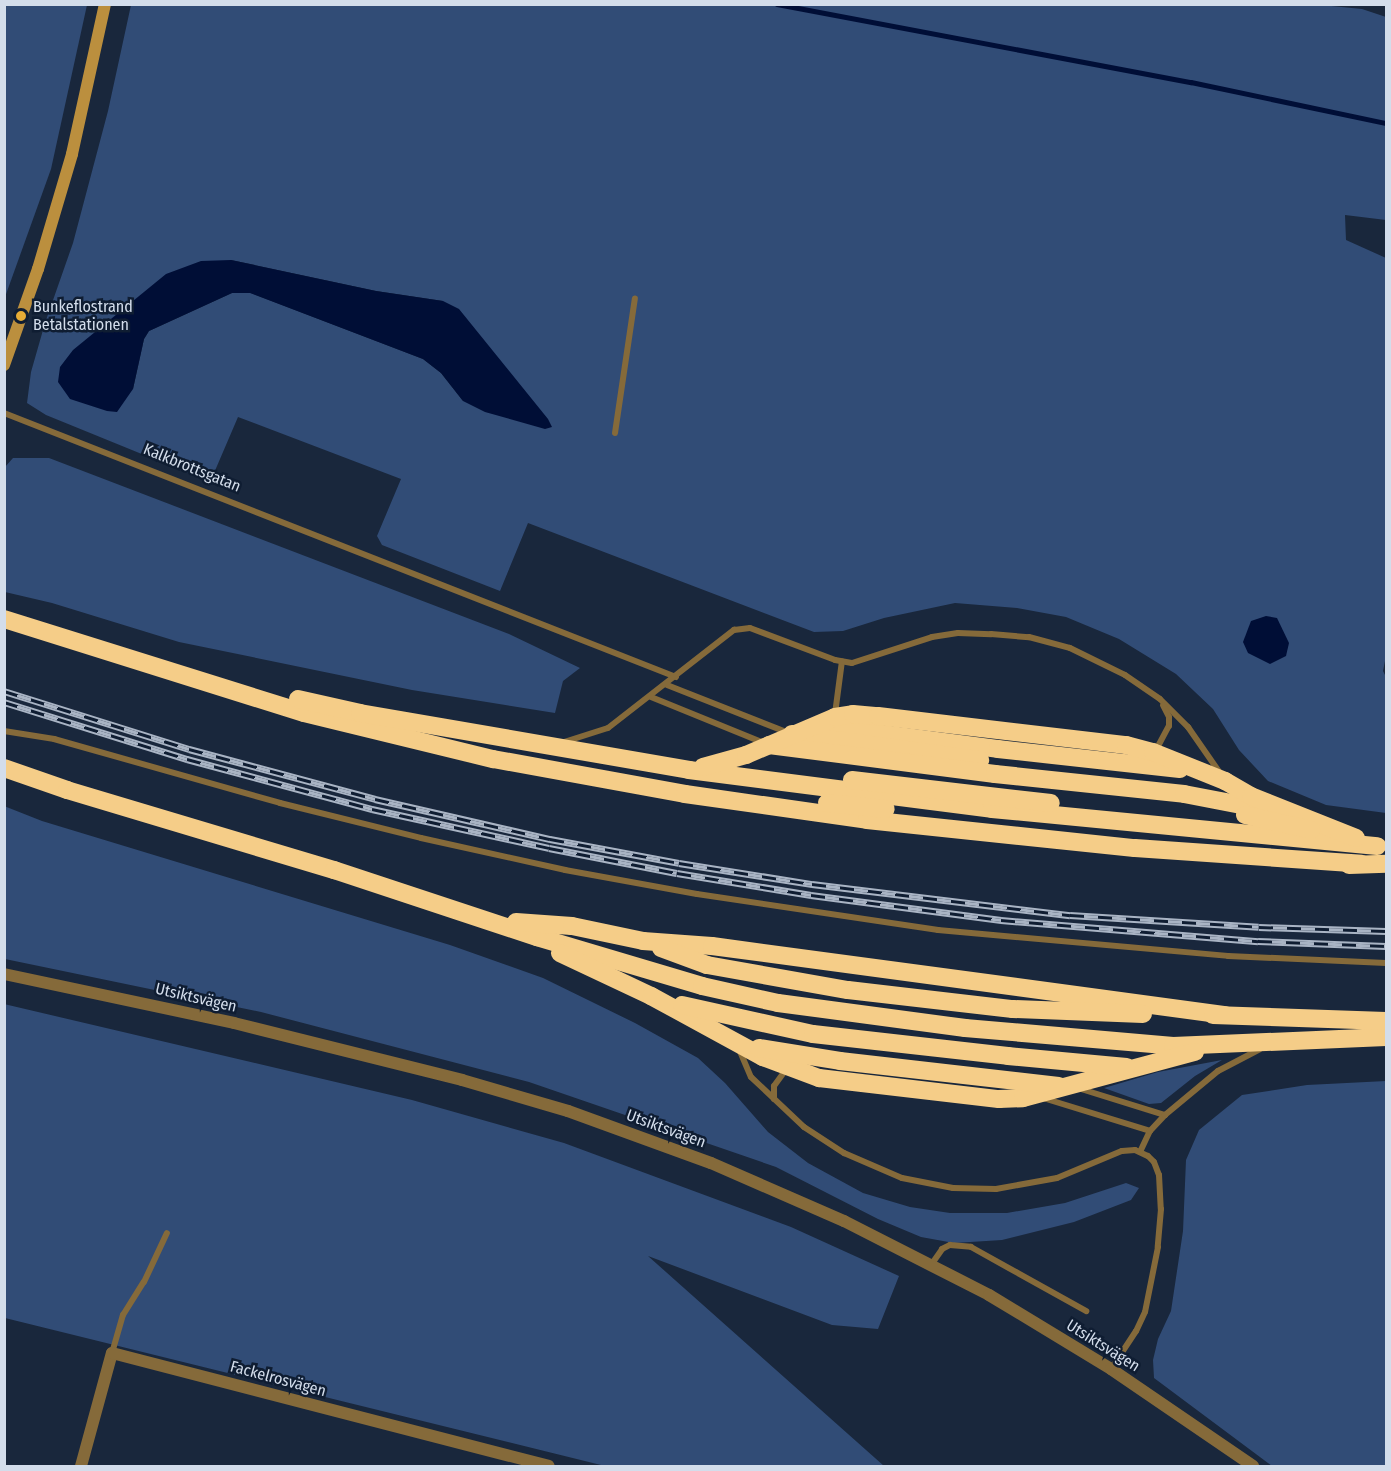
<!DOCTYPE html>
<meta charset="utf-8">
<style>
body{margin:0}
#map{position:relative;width:1391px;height:1471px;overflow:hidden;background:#19273c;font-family:"Fira Sans Condensed",sans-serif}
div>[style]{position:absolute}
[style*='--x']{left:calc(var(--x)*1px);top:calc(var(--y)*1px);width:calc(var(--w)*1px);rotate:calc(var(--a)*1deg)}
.green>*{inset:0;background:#314c76}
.water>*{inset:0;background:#000e36}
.stream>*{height:4.5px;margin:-2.25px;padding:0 2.25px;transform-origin:2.25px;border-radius:2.25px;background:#000e36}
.lane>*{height:6px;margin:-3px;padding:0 3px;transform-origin:3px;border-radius:3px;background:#856a3a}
.street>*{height:12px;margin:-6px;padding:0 6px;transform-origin:6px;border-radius:6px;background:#856a3a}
.secondary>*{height:12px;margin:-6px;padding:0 6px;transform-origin:6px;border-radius:6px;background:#bb8f3e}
.highway>*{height:18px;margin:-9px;padding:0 9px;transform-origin:9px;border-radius:9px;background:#f5cd88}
.rail>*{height:7px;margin-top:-3.5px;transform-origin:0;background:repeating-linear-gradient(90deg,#0f1d32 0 14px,#a9b4c4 0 28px);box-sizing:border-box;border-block:2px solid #a9b4c4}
.dots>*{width:16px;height:16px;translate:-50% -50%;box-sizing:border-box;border:3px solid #0f1d32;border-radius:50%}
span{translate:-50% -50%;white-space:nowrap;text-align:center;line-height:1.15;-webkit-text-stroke:5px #0f1d32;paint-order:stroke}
.poi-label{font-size:16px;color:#d3ddeb}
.left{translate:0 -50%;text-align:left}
.street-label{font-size:16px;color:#d3ddeb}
.frame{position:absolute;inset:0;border:6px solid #d3ddeb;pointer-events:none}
</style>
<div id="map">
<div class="green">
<div style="clip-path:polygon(5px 4px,87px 5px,51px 169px,5px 297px)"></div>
<div style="clip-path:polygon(evenodd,1311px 4px,1362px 9px,1386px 17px,1386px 220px,1345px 215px,1346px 240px,1386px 258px,1386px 656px,1383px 671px,1386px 677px,1386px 813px,1326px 805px,1268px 781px,1239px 750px,1213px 709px,1176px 674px,1119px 639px,1066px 617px,1017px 608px,955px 603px,884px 618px,843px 631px,814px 632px,528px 523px,500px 591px,382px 545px,377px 536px,401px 479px,238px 417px,214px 473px,208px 481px,46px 415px,27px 403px,31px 372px,45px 323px,73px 243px,108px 111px,131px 5px,1311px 4px,231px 260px,376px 291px,443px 301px,463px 401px,441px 373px,423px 359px,251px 293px,232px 293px,149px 331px,144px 339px,133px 389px,70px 399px,231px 260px)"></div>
<div style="clip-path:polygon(13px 458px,49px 458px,509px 634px,580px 668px,563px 681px,555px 713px,412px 690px,179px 642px,52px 603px,5px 592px,5px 467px)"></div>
<div style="clip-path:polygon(4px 806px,42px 821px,450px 945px,543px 978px,635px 1023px,698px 1058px,725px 1083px,768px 1132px,808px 1163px,863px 1193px,910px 1207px,950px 1213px,1007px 1213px,1065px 1203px,1126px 1183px,1139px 1188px,1131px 1200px,1074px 1222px,1002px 1240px,954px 1243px,921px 1237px,878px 1219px,776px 1167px,529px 1082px,261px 1012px,5px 959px)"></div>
<div style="clip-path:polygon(4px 1004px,412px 1100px,564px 1143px,791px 1227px,899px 1276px,878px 1329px,832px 1325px,648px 1256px,884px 1466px,605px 1466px,5px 1318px)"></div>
<div style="clip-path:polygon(1222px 1060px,1195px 1076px,1161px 1103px,1149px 1104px,1104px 1088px,1158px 1072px)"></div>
<div style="clip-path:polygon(1386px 1081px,1386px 1466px,1272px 1466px,1154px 1378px,1153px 1360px,1158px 1339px,1171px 1311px,1183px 1231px,1186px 1160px,1199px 1130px,1242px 1095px,1307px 1085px)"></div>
</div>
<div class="water">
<div style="clip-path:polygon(231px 260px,376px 291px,443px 301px,459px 309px,548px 419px,552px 427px,545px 429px,485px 412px,463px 401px,441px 373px,423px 359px,250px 293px,232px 293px,149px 331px,144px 339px,133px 389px,117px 412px,107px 411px,70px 399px,58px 382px,60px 367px,73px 350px,166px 274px,201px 261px)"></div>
<div style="clip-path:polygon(1266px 616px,1277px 618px,1289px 643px,1286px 656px,1270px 664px,1248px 653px,1243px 642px,1251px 621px)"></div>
</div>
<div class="stream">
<div style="--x:777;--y:4;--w:421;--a:10.7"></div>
<div style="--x:1191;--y:82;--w:199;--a:11.9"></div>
</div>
<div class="lane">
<div style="--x:4;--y:413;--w:722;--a:21.45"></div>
<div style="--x:615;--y:433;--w:136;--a:-81.6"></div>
<div style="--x:667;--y:685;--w:131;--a:21.5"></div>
<div style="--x:651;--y:697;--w:122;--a:22.2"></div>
<div style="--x:835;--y:714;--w:53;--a:-82.5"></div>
<div style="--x:4;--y:731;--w:51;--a:9.1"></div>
<div style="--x:54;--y:739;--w:235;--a:15.8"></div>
<div style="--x:280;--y:803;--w:145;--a:13.9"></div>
<div style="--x:421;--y:838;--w:148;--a:12.5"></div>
<div style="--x:565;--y:870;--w:134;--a:10.3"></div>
<div style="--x:697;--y:894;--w:244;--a:8.5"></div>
<div style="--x:938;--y:930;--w:291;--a:5.1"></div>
<div style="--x:1228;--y:956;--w:158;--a:2.5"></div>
<div style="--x:564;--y:742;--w:46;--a:-17.7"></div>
<div style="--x:608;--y:728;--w:160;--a:-37.9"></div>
<div style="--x:734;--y:630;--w:16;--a:-7"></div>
<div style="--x:750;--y:628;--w:91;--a:20.6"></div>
<div style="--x:835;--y:660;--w:17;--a:10"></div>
<div style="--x:852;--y:663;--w:84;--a:-18"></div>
<div style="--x:932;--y:637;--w:26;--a:-9"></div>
<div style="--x:958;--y:633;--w:33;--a:2"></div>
<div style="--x:991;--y:634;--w:38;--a:5"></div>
<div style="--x:1029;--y:637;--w:42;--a:15"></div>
<div style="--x:1070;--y:648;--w:61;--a:26.1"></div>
<div style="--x:1125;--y:675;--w:42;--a:34.4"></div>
<div style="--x:1160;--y:699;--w:40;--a:45"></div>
<div style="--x:1188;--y:727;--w:56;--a:55.2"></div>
<div style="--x:1156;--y:750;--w:27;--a:-62"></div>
<div style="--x:1169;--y:726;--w:9;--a:-90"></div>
<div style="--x:1169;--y:717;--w:13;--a:-117"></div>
<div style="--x:739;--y:1049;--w:30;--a:67"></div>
<div style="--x:751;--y:1077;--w:73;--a:43.3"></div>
<div style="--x:804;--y:1127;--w:48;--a:33"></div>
<div style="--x:844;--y:1153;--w:63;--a:23.3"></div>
<div style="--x:902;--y:1178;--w:52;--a:11.1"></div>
<div style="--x:953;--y:1188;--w:43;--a:1.3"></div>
<div style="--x:996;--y:1189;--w:62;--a:-10.2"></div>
<div style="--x:1057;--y:1178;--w:70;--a:-22.6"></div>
<div style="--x:1122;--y:1151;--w:13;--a:-4"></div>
<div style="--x:1135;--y:1150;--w:14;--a:25"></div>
<div style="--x:1148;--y:1156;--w:8;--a:45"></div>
<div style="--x:1154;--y:1162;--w:14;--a:69"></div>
<div style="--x:1159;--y:1175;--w:34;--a:87"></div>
<div style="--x:1161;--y:1209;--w:38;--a:95"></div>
<div style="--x:1158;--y:1247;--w:66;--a:101.3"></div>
<div style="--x:1145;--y:1312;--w:21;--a:115"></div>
<div style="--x:1136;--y:1331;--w:45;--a:123.3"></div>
<div style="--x:1081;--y:1089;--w:88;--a:17.2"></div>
<div style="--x:1043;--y:1098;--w:112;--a:17.1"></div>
<div style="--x:774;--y:1099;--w:13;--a:-90"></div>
<div style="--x:774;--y:1086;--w:22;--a:-54"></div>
<div style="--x:1140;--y:1152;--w:23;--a:-65"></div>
<div style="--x:1150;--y:1131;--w:22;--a:-47"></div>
<div style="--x:1165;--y:1115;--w:69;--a:-39.7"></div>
<div style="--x:1218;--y:1071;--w:47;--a:-27.6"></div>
<div style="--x:931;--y:1265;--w:19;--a:-55"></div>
<div style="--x:942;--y:1249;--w:9;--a:-27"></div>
<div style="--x:950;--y:1245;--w:21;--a:5"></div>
<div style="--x:971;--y:1247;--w:132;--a:29.1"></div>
<div style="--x:112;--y:1353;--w:40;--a:-74"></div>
<div style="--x:123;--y:1315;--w:39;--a:-58"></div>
<div style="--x:144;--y:1282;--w:54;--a:-64.9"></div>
</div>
<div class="street">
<div style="--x:4;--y:974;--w:235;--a:12"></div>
<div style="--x:234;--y:1023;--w:235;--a:14"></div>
<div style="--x:462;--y:1080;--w:110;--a:16.3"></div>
<div style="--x:568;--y:1111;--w:152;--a:20"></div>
<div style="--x:711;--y:1163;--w:145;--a:23.6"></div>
<div style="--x:844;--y:1221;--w:163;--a:27"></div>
<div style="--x:989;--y:1295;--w:143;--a:31.2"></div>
<div style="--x:1111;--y:1369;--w:172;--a:34.3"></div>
<div style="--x:81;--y:1466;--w:117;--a:-74.7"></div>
<div style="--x:112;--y:1353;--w:451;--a:14.5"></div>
</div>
<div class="secondary">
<div style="--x:4;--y:365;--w:102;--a:-70.5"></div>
<div style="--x:38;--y:269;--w:120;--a:-73.5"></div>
<div style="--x:72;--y:154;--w:154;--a:-77.6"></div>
</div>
<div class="highway">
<div style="--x:4;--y:619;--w:314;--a:17.4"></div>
<div style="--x:304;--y:713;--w:195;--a:13.7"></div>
<div style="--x:493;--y:759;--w:195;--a:10.3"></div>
<div style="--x:685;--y:794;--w:184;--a:8.1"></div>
<div style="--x:867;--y:820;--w:269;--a:6"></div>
<div style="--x:1135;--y:848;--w:227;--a:4"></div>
<div style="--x:298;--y:699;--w:64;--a:12.7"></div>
<div style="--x:360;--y:713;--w:334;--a:9.8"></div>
<div style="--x:689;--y:770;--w:305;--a:7.3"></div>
<div style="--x:992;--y:809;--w:387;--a:5.5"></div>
<div style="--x:821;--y:726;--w:178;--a:7.4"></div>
<div style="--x:998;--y:749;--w:183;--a:6.3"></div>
<div style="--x:792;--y:734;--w:190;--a:7.9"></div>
<div style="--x:769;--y:745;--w:228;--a:7.3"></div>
<div style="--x:995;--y:774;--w:190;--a:6"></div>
<div style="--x:1184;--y:794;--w:79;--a:10.9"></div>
<div style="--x:703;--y:767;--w:45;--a:-15.6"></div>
<div style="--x:746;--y:755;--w:97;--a:-23.1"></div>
<div style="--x:835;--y:717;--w:18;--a:-9"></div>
<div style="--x:853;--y:714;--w:25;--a:5"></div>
<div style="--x:878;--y:716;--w:250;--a:6.7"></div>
<div style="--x:1126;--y:745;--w:28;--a:15"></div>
<div style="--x:1153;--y:752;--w:78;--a:21.9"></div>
<div style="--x:1225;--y:781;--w:30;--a:30"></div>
<div style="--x:1251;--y:796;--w:113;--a:21.8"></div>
<div style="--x:4;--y:768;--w:67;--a:19.2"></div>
<div style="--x:67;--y:790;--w:279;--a:16.7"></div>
<div style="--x:334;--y:870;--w:214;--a:18.3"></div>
<div style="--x:537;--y:937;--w:172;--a:16.5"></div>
<div style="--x:702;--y:986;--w:78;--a:12.6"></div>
<div style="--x:778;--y:1003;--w:189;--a:7.6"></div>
<div style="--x:965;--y:1028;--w:209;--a:4.9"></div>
<div style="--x:1173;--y:1046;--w:213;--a:-2.4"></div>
<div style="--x:852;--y:780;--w:200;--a:6.6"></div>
<div style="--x:827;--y:803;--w:59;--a:5.8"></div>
<div style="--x:1245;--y:815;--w:68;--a:12.8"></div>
<div style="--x:1349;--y:865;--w:37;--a:-2"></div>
<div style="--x:516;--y:922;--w:56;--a:4.1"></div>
<div style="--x:572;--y:926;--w:73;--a:11.9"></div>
<div style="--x:643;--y:941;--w:69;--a:4.1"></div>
<div style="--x:712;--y:946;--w:518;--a:7.66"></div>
<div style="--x:661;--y:948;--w:49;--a:20.3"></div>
<div style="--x:707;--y:965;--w:143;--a:10.1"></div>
<div style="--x:848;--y:990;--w:166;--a:6.6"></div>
<div style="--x:1013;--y:1009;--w:130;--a:2.2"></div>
<div style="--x:560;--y:953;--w:101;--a:25.3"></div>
<div style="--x:651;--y:996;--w:128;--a:28.6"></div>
<div style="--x:763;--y:1057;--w:60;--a:20.6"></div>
<div style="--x:819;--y:1078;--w:181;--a:6.7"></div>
<div style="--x:999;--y:1099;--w:24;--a:-2"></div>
<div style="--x:1023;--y:1098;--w:178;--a:-15"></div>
<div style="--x:682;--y:1005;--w:134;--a:12.5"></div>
<div style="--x:813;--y:1034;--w:196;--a:6.4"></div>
<div style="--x:1008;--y:1056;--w:119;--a:5.3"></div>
<div style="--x:1213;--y:1015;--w:173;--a:2"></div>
<div style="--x:759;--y:1048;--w:82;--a:9.1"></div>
<div style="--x:840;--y:1061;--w:220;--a:6.5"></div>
</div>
<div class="rail">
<div style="--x:4;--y:691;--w:194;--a:17.4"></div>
<div style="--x:189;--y:749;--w:193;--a:15"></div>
<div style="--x:375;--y:799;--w:180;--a:12.9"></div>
<div style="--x:550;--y:839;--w:131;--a:10.5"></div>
<div style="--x:679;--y:863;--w:135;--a:9"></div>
<div style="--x:812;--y:884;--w:260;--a:6.9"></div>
<div style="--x:1070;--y:915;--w:189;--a:3.6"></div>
<div style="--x:1259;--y:927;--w:127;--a:1.8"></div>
<div style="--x:4;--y:702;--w:192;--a:17.3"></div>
<div style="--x:187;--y:759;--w:192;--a:15.1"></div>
<div style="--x:372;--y:809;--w:181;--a:12.4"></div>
<div style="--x:549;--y:848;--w:130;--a:11.1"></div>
<div style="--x:677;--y:873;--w:136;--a:9.3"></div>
<div style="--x:811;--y:895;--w:192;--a:7.5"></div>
<div style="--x:1001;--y:920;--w:258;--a:4.7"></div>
<div style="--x:1258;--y:941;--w:128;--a:2.2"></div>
</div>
<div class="dots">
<div style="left:21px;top:316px;background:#e6ac36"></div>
</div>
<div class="poi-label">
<span class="left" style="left:33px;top:316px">Bunkeflostrand<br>Betalstationen</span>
</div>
<div class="street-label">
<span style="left:192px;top:468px;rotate:22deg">Kalkbrottsgatan</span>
<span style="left:196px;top:998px;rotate:13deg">Utsiktsvägen</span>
<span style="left:666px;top:1129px;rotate:20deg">Utsiktsvägen</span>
<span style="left:1103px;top:1346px;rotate:32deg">Utsiktsvägen</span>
<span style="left:278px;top:1379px;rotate:15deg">Fackelrosvägen</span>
</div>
<div class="frame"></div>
</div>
